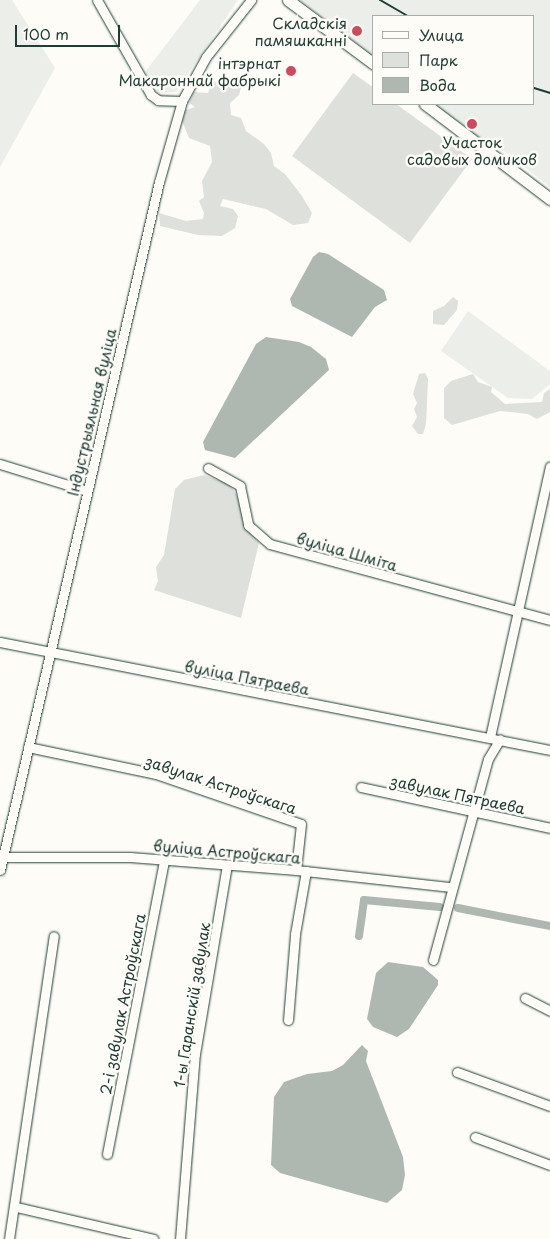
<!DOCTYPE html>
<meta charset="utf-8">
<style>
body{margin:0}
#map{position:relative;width:550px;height:1239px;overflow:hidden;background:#fdfcf7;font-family:"Playpen Sans",sans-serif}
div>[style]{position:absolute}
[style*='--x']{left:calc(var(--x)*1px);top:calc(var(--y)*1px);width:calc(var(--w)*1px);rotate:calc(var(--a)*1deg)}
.built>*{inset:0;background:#eceee9}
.green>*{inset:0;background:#dde0db}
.water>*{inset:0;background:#aeb8b1}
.canal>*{height:8px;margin:-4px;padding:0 4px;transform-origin:4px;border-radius:4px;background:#aeb8b1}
.roads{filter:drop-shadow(0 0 1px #1f3d34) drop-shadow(0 0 1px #1f3d34)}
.minor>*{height:9px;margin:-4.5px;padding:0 4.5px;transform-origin:4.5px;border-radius:4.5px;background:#fdfcf7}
.major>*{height:11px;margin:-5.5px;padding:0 5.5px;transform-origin:5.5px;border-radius:5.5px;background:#fdfcf7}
.rail>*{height:2px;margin:-1px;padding:0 1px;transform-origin:1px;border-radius:1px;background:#1f3d34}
.dots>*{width:14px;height:14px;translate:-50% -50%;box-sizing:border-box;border:2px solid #fdfcf7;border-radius:50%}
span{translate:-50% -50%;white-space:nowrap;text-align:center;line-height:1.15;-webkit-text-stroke:5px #fdfcf7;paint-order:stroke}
.poi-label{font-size:15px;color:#1f3d34}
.right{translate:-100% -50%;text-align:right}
.street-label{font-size:15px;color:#1f3d34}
.legend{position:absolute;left:372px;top:15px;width:162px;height:90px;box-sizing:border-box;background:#fdfcf7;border:1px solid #a4b0a9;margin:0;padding:6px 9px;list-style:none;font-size:15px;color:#1f3d34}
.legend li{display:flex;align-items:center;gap:10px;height:25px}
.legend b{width:25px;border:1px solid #a4b0a9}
.scale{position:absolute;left:15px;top:25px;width:105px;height:22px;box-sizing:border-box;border:2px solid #1f3d34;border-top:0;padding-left:6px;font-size:15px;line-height:18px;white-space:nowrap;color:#1f3d34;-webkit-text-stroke:4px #fdfcf7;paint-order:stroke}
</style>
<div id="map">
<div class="built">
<div style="clip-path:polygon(0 0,12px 0,55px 68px,0 167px)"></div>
<div style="clip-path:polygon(200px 0,238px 0,176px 92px,159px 93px,145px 72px)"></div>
<div style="clip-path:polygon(299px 0,550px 0,550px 187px,494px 143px,491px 147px,433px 104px,534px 104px,534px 16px,374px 16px,374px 57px)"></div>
<div style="clip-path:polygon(468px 311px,550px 371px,550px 384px,532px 399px,508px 398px,441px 351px)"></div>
</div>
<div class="green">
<div style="clip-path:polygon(353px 73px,374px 88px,374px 104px,396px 104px,472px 159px,410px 243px,292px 156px)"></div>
<div style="clip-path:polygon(232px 78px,241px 88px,239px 95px,230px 103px,231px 115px,241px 118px,246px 131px,264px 144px,271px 153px,274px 166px,285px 174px,302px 196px,312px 213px,308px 223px,293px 225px,266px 209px,223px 199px,220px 206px,233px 209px,238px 216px,235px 228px,222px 236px,198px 235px,160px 226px,159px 213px,186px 221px,203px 219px,204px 213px,199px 201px,204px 197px,202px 181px,212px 162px,210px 146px,189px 138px,181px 118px,183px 111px,195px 107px,189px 103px,194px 92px,208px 93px,212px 81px,224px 85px)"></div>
<div style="clip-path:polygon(453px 297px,458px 301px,457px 310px,444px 325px,433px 324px,433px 311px,444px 306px)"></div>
<div style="clip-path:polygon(425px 373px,428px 379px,426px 424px,423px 434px,418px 434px,412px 426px,417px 417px,414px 409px,417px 403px,413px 394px,419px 374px)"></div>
<div style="clip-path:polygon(473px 374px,478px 382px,492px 387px,491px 392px,505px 404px,542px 402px,544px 393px,550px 389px,550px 412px,537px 419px,528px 414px,500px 411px,452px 425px,444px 418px,444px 388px,451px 381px)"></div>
<div style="clip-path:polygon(204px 475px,229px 484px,241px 501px,247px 529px,259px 543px,241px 618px,154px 590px,158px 581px,156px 567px,164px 555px,175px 489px,184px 480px)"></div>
</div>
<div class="water">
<div style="clip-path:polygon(319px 252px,328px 254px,384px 290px,387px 300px,375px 307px,352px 337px,292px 306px,290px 299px,313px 257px)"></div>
<div style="clip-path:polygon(266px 337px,299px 342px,311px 347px,326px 359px,329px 370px,235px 458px,205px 450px,203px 442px,256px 344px)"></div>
<div style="clip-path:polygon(388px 962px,423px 967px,438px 980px,438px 985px,409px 1029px,397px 1037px,373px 1027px,367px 1019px,376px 973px)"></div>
<div style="clip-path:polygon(362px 1045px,368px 1051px,366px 1061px,403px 1157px,405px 1175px,402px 1190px,387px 1203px,280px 1173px,271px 1165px,274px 1097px,284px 1082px,307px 1074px,332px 1071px,343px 1065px)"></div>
</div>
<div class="canal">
<div style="--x:458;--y:908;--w:94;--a:11.1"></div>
<div style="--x:359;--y:936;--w:36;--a:-82"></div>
<div style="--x:364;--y:900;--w:76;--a:5.3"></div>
</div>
<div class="roads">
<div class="minor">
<div style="--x:182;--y:101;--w:50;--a:-61.4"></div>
<div style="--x:206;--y:57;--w:73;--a:-51.7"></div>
<div style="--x:0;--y:464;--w:91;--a:17.2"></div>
<div style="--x:208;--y:468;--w:37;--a:29"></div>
<div style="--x:240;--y:486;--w:40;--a:78"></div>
<div style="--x:248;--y:525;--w:29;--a:41"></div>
<div style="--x:270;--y:544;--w:290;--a:15.2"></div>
<div style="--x:0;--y:642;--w:561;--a:11.11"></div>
<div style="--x:490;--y:737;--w:277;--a:-77.5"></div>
<div style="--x:28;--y:747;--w:131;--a:11.9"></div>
<div style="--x:156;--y:774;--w:153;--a:19"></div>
<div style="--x:301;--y:824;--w:46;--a:96.2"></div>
<div style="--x:361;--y:787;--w:193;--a:12.2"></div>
<div style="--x:0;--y:857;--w:130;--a:0"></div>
<div style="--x:130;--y:857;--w:167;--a:4.5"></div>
<div style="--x:296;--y:870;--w:156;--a:6.3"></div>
<div style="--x:0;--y:870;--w:706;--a:-76.99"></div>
<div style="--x:159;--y:182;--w:84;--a:-74.1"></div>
<div style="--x:182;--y:101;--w:24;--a:-178"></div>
<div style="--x:158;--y:100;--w:9;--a:-144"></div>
<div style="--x:151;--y:95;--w:109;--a:-119.6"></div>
<div style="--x:433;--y:960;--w:208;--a:-74.7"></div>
<div style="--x:488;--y:759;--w:23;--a:-59"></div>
<div style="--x:525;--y:998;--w:28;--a:27"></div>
<div style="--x:288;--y:1020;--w:86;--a:-85.3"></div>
<div style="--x:295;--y:934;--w:64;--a:-80.1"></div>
<div style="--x:457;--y:1072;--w:99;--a:20.1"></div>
<div style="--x:475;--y:1137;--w:80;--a:20.5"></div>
<div style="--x:107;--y:1154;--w:299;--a:-79"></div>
<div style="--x:16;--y:1207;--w:141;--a:13.1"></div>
<div style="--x:9;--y:1239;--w:306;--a:-81.6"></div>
<div style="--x:180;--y:1239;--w:186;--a:-85.4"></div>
<div style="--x:195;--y:1054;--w:192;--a:-80.4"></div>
</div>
<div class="major">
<div style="--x:288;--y:0;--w:107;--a:36.7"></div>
<div style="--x:425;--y:104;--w:157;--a:37.2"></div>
</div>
</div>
<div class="rail">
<div style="--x:380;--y:0;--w:32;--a:30"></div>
<div style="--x:534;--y:88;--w:17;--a:17"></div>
</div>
<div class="dots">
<div style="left:357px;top:31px;background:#d1495b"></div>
<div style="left:291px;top:71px;background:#d1495b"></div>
<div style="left:472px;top:124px;background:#d1495b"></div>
</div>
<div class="poi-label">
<span class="right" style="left:347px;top:31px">Складскія<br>памяшканні</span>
<span class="right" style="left:281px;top:71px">інтэрнат<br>Макароннай фабрыкі</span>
<span style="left:472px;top:150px">Участок<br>садовых домиков</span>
</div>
<div class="street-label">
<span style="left:91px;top:412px;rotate:-77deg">Індустрыяльная вуліца</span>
<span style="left:347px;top:551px;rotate:16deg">вуліца Шміта</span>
<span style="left:247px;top:677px;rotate:11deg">вуліца Пятраева</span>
<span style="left:221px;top:784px;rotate:18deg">завулак Астроўскага</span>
<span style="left:458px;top:794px;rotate:12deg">завулак Пятраева</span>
<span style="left:227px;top:851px;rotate:5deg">вуліца Астроўскага</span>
<span style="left:122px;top:1004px;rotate:-79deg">2-і завулак Астроўскага</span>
<span style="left:191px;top:1005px;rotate:-81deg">1-ы Гаранскій завулак</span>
</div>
<ul class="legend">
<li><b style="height:6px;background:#fdfcf7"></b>Улица</li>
<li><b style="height:14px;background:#dde0db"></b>Парк</li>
<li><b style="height:14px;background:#aeb8b1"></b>Вода</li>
</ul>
<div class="scale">100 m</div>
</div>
